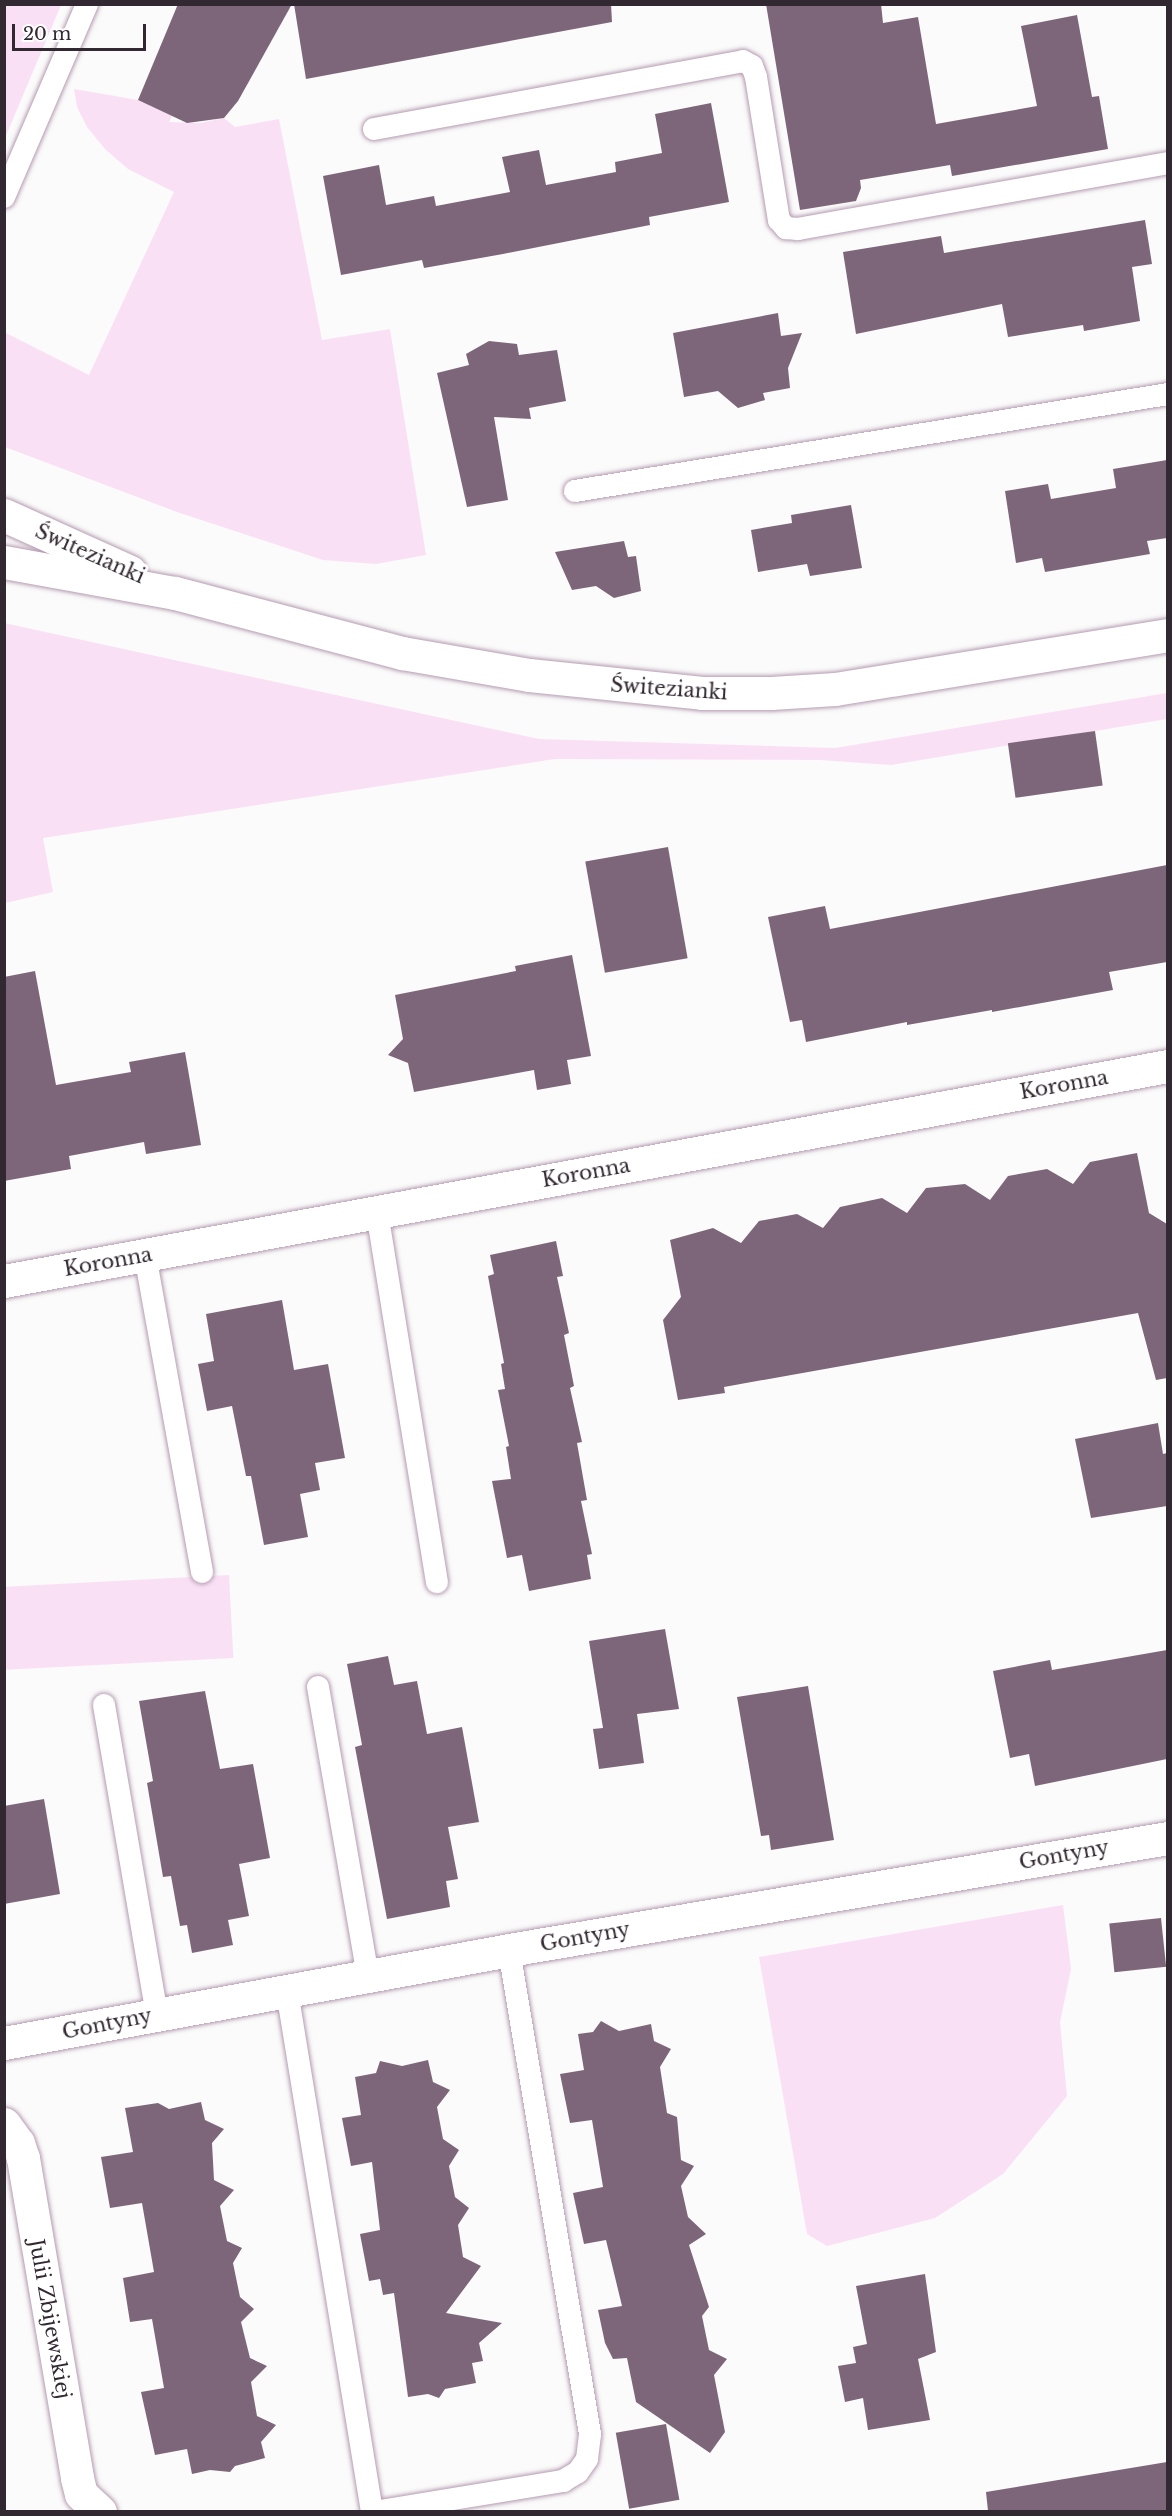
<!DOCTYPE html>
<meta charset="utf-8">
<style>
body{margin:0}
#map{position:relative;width:1172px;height:2516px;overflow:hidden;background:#fbfbfb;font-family:"Libre Baskerville",serif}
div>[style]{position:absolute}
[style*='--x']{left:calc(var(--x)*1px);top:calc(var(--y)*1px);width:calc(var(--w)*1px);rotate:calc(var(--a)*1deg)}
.green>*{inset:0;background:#fae0f5;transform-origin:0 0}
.building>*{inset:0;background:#7e667a;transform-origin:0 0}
.roads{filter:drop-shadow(0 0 2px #b59bb1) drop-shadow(0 0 2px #b59bb1)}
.lane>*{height:22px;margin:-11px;padding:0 11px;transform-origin:11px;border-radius:11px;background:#fff}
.street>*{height:33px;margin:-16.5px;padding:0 16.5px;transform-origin:16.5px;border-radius:16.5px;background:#fff}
span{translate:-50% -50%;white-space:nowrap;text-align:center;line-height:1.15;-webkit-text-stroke:6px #fff;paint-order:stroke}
.street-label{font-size:20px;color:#322831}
.frame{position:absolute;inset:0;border:6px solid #322831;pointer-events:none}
.scale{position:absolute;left:12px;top:24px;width:134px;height:27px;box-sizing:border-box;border:3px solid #322831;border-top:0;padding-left:8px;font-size:18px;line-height:21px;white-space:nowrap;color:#322831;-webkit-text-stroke:4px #fff;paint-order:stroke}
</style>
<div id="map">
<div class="green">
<div style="clip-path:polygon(4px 5px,61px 5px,5px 138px,4px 138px)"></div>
<div style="clip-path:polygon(74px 89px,138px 100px,172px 116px,169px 122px,200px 123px,224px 118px,235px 127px,279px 119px,322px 340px,390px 329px,426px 555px,376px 564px,323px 560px,177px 512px,5px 447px,4px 332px,89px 375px,174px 192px,128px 169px,105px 149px,87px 127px,77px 107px)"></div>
<div style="clip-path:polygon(4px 623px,539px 739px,835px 748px,1167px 693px,1167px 719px,891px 765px,820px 760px,555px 759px,43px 838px,53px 892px,5px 903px)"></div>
<div style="left:229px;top:1575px;width:83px;height:228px;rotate:87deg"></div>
<div style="clip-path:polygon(1063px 1905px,1071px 1969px,1060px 2022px,1067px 2096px,1003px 2174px,935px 2218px,827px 2246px,807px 2234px,759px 1957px)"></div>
</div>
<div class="building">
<div style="clip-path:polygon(178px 4px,292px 4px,238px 101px,224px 118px,187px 123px,138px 100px)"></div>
<div style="clip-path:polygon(294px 4px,611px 4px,612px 22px,306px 79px)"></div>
<div style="clip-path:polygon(766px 4px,881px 4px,883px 23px,918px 17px,936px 124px,1037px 106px,1021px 26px,1077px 15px,1092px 97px,1099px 96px,1108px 149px,952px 176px,950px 165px,860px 180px,861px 188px,856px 201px,800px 210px)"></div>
<div style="clip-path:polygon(711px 103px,729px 202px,649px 217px,650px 225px,503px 254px,424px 268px,422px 260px,341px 275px,323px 176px,379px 165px,386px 205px,434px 196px,436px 206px,510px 192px,502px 157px,539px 150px,546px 185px,616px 172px,615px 162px,662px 153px,655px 114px)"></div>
<div style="clip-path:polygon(1145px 220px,1152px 264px,1132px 267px,1140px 321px,1084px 331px,1083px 325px,1008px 337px,1002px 304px,856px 334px,843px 252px,941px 236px,944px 253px)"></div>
<div style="clip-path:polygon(778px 313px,781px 336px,802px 333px,788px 368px,790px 388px,763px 393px,765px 400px,738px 408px,718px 391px,684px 397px,673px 333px)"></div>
<div style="clip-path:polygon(489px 341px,517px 344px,519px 355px,557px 350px,566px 401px,529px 408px,531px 419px,494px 417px,508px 500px,467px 507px,437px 373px,469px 365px,466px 354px)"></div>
<div style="clip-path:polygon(1167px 460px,1167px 538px,1147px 541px,1150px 554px,1045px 572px,1042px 558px,1016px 563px,1005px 491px,1048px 484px,1051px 499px,1116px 488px,1113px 469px)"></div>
<div style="clip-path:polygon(851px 505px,862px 568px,810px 576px,807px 564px,758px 572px,751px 530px,792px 523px,791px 515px)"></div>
<div style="clip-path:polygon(624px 541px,628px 557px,636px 556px,641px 591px,614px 598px,596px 586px,572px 590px,555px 552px)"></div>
<div style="left:1095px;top:731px;width:55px;height:88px;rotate:82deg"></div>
<div style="left:668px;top:847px;width:113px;height:84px;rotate:80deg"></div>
<div style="clip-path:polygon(1167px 865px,1167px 962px,1109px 972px,1113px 990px,992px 1012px,992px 1010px,907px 1025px,907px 1022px,806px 1042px,802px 1020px,790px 1022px,768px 917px,825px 906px,830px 929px)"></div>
<div style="clip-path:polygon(572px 955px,591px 1056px,567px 1060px,571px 1084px,537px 1090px,534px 1070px,414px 1092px,408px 1063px,388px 1055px,403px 1039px,395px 995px,516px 971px,515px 966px)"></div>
<div style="clip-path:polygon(35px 971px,56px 1085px,131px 1072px,129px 1062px,185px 1052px,201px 1145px,146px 1154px,144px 1142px,69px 1156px,71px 1169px,4px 1181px,4px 977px)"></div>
<div style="clip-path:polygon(1137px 1153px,1149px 1213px,1167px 1224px,1167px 1378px,1156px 1380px,1138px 1313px,724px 1387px,725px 1393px,678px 1400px,663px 1320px,681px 1297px,670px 1240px,713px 1228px,741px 1243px,759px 1221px,797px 1214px,823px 1228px,840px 1207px,882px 1198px,907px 1213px,926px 1188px,965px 1184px,990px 1200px,1008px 1176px,1047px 1169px,1073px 1184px,1090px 1162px)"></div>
<div style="clip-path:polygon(556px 1241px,563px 1276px,557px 1277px,569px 1333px,564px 1335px,574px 1386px,570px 1388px,582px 1442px,577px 1443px,587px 1500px,581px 1501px,592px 1554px,587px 1555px,591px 1579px,529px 1591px,522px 1555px,507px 1558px,492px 1481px,511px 1479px,506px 1447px,509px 1446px,498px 1390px,505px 1389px,501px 1364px,504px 1363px,488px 1276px,494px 1274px,490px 1255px)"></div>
<div style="clip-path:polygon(282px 1300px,294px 1370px,328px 1364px,345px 1458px,315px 1463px,320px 1490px,300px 1494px,308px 1537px,264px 1545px,251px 1476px,246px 1476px,232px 1406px,207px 1411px,198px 1364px,214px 1361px,206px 1314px)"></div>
<div style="clip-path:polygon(1158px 1423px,1163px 1454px,1167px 1453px,1167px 1506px,1091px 1518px,1075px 1439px)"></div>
<div style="clip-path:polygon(665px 1629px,679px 1709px,637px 1714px,644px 1763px,599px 1769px,593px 1729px,603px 1728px,589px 1641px)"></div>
<div style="clip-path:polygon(1167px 1650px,1167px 1759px,1035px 1786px,1029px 1754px,1010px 1758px,993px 1671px,1050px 1660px,1052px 1670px)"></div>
<div style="clip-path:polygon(388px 1656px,394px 1685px,417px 1681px,427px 1734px,462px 1727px,479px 1822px,448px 1827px,458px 1879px,446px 1881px,450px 1907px,387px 1919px,355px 1747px,362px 1745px,347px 1664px)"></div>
<div style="clip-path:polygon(808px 1686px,834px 1840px,771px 1850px,769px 1835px,761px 1836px,737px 1697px)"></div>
<div style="clip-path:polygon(205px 1691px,220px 1769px,253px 1764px,270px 1858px,239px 1864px,249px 1916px,228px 1920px,233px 1945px,192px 1953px,187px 1925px,180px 1926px,171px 1876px,163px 1877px,147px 1783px,153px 1781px,139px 1701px)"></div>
<div style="clip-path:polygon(44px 1799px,60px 1894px,4px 1904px,4px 1806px)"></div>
<div style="left:1161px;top:1918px;width:49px;height:52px;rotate:84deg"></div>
<div style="clip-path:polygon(601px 2021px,619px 2031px,651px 2024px,654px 2041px,671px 2049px,660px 2067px,667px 2113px,677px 2117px,681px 2160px,694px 2166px,681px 2186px,688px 2217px,706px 2234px,689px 2245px,709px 2307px,702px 2316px,709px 2350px,727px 2359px,714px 2375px,725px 2432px,710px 2453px,636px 2402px,627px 2358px,613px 2359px,605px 2343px,598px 2310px,622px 2306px,606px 2240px,584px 2244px,573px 2193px,603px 2187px,592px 2120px,570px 2123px,560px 2074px,584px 2070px,578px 2034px,593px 2032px)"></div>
<div style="clip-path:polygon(428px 2060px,433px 2082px,450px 2090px,437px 2107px,443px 2139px,459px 2150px,449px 2166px,455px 2197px,469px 2208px,458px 2225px,463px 2257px,481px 2266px,446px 2313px,502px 2323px,479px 2343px,483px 2361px,472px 2363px,476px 2383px,445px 2389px,439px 2398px,428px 2394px,408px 2397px,394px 2293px,383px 2295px,380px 2279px,369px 2281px,360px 2234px,380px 2230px,372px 2162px,351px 2166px,342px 2118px,361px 2115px,355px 2077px,376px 2073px,380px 2061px,402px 2066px)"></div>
<div style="clip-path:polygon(201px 2102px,205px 2120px,224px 2129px,212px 2143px,214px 2180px,234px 2190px,220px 2206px,227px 2241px,242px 2248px,233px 2263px,240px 2297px,254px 2309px,241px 2322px,250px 2358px,267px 2366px,251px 2382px,257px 2416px,276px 2425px,261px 2442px,265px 2458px,235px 2466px,230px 2472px,210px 2470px,192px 2474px,187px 2449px,155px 2455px,141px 2392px,164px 2388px,152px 2319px,130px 2322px,123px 2278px,154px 2272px,142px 2203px,110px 2208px,101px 2157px,133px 2152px,125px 2108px,158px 2103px,169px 2109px)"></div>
<div style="clip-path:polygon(925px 2274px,936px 2352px,918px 2359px,930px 2420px,868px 2430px,863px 2398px,845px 2402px,838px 2366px,856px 2363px,853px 2347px,867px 2344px,856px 2286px)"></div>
<div style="left:666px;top:2424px;width:77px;height:51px;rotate:80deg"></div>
<div style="clip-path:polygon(1167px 2462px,1167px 2511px,988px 2511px,986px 2492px)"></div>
</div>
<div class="roads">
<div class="lane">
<div style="--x:374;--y:129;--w:375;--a:-10.4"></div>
<div style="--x:743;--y:61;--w:10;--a:29"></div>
<div style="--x:752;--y:66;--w:12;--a:70"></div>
<div style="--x:756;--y:77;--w:145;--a:80.9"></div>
<div style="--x:779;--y:220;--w:11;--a:49"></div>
<div style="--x:786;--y:228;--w:12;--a:5"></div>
<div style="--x:798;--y:229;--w:376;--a:-10.1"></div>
<div style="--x:4;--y:197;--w:210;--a:-66.7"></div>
<div style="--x:575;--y:491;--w:601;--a:-9.29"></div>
<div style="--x:377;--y:1212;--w:375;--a:80.8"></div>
<div style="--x:145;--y:1255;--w:322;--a:79.8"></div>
<div style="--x:318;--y:1687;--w:293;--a:80.2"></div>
<div style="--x:104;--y:1705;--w:314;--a:80.3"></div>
<div style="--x:287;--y:1991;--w:528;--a:80.73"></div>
<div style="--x:374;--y:2512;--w:192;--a:-9.3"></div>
<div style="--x:563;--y:2481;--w:17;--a:-31"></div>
<div style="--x:578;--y:2472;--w:16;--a:-55"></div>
<div style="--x:587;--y:2459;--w:25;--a:-83"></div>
<div style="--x:590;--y:2434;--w:491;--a:-99.5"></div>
</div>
<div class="street">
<div style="--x:4;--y:515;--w:138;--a:24.3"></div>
<div style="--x:4;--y:562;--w:174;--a:10.3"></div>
<div style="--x:175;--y:593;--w:235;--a:14.8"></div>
<div style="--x:402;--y:653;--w:129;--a:9.8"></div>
<div style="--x:529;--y:675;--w:174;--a:5.9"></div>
<div style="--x:702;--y:693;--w:69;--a:0"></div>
<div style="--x:771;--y:693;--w:64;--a:-3.6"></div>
<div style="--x:835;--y:689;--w:337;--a:-9.2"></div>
<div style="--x:4;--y:1281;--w:1184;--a:-10.47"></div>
<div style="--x:4;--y:2043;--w:513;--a:-10.43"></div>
<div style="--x:509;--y:1950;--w:668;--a:-9.65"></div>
<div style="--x:4;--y:2124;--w:24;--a:54"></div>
<div style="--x:18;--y:2143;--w:16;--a:72"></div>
<div style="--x:23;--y:2158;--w:325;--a:80.4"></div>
<div style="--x:77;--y:2478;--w:16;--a:76"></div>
<div style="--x:81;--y:2494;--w:26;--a:43"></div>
</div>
</div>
<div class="street-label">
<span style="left:90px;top:554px;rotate:24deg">Świtezianki</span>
<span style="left:669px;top:689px;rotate:4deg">Świtezianki</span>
<span style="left:1064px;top:1085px;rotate:-10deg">Koronna</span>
<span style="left:586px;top:1173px;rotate:-10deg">Koronna</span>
<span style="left:108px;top:1262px;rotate:-10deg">Koronna</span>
<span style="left:1064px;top:1855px;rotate:-10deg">Gontyny</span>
<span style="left:585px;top:1937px;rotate:-10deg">Gontyny</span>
<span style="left:107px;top:2024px;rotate:-11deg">Gontyny</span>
<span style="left:50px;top:2319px;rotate:80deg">Julii Zbijewskiej</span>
</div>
<div class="frame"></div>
<div class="scale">20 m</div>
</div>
